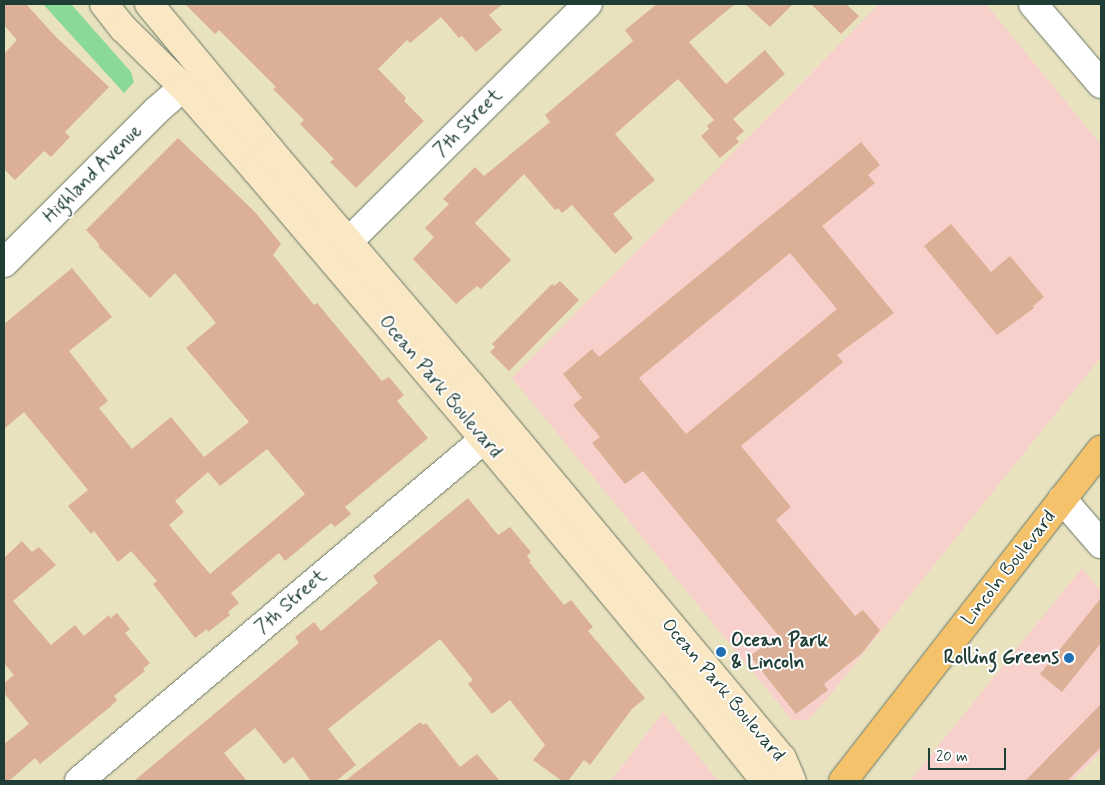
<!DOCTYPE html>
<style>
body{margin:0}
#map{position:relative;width:1105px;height:785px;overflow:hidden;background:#e9e2bf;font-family:Mynerve,sans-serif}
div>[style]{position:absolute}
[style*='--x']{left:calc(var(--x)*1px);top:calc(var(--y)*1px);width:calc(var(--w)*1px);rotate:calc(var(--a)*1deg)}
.built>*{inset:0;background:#f7d0cc}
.green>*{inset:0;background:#8ad997}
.building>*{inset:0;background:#dcb096}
.roads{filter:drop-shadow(0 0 1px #667765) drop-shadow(0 0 1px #667765)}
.street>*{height:28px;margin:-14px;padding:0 14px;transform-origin:14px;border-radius:14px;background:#fff}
.secondary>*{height:28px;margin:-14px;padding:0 14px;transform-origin:14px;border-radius:14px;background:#fae7c3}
.highway>*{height:28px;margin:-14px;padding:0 14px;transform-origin:14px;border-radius:14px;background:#f3c26a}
.dots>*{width:14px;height:14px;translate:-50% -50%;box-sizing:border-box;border:2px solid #fff;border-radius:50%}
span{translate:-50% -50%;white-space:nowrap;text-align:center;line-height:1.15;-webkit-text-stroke:4px #fff;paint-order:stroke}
.street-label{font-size:19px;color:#1f3d34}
.poi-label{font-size:19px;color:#1f3d34;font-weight:700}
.left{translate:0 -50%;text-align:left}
.right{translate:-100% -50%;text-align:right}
.frame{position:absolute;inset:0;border:5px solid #1f3d34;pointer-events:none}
.scale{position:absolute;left:928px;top:748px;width:78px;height:22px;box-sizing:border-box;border:2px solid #1f3d34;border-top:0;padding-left:6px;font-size:15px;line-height:18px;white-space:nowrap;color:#1f3d34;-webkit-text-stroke:4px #fff;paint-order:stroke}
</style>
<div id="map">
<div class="built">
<div style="clip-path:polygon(879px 4px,986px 4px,1101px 145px,1101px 357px,826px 700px,808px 720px,792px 720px,512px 378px)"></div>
<div style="clip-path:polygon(1082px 568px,1101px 592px,1101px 751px,1071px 781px,910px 781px)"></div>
<div style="clip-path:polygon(663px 712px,718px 781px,611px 781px)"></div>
</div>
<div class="green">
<div style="clip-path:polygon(43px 4px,71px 4px,131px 72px,134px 82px,124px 93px)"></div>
</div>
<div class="building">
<div style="clip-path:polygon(4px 4px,26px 4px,55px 36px,109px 87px,65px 132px,70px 137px,51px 157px,44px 151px,15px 180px,4px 169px,4px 54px,17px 40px,4px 25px)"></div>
<div style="clip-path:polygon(185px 4px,503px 4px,489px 15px,502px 30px,476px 52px,462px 36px,459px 38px,441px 17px,410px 43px,407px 40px,378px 69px,406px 98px,404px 101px,424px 121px,356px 188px,330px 162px,334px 159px,300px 124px,304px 120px,273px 89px,276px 87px,219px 30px,215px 34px)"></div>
<div style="clip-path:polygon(657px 4px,735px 4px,689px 42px,726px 84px,765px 50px,785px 74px,733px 119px,744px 131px,736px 138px,739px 142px,720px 158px,701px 136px,709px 129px,707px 126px,714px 120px,678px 79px,615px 134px,655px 180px,613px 214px,633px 238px,615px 254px,572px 205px,562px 213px,558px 208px,555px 210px,524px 174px,475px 223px,511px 260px,481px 289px,477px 286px,456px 304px,413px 259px,434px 237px,425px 228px,449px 204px,443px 199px,475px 167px,484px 176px,550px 122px,545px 115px,633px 41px,625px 30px)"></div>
<div style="clip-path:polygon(745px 4px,793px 4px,770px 27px)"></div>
<div style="clip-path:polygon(811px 4px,846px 4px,859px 16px,841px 34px)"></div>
<div style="clip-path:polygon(evenodd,178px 138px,255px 212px,281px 244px,273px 255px,314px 305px,317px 303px,382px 381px,389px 377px,404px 395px,397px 401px,428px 438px,345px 507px,351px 514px,335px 527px,331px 523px,285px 561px,279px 553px,231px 593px,239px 603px,228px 612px,230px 615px,208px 632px,207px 629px,195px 638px,153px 584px,157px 581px,131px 551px,118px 562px,94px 531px,91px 534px,68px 506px,88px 490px,24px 412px,4px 429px,4px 324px,72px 268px,112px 317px,69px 351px,108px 401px,99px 408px,132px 449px,171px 417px,204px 457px,249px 422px,186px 348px,216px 323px,175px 273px,150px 298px,98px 246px,100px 245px,86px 230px,178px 138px,267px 449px,305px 494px,210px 574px,169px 525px,184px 512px,175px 501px,208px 472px,220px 486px,267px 449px)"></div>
<div style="clip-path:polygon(evenodd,861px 142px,880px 165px,868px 175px,875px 183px,822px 226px,894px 313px,837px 355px,843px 362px,741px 446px,791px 507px,776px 520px,855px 616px,863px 610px,880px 630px,862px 653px,824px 684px,828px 690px,796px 714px,750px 656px,778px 635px,643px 471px,625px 484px,592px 443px,600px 437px,573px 405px,582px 398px,563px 374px,592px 349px,599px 357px,861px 142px,790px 253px,837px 309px,686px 434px,639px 378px,790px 253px)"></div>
<div style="clip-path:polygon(951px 224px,991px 272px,1010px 256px,1044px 297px,1033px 306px,1034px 308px,997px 335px,924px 246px)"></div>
<div style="clip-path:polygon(560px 281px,579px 300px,509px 371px,490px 352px,495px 347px,492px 344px,552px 284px,554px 286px)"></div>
<div style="clip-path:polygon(468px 498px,498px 535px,510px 527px,531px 552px,527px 556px,531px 561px,529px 562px,564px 605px,571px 600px,593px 627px,588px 631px,645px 698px,632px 709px,590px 765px,584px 760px,568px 781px,562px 781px,533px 760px,545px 745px,510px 700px,492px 714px,468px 684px,473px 680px,440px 639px,328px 729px,356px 765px,336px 781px,311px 781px,293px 757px,284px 764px,255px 728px,224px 753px,247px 781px,134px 781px,299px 643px,295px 637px,314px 622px,321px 631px,378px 583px,373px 576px)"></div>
<div style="clip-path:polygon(22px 541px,32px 552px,39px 547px,56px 565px,13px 601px,51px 645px,75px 625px,84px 636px,109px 615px,111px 618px,117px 613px,130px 629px,125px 633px,150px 663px,143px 669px,145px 671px,114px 696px,117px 700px,110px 707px,40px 764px,35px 758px,9px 781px,4px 781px,4px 744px,29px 724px,4px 693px,4px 683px,14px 675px,4px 663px,4px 558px)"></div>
<div style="clip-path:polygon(1101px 598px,1101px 643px,1062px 692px,1040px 674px)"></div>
<div style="clip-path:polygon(1101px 704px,1101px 747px,1067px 781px,1025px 781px)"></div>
<div style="clip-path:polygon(420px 722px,423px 725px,426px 723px,460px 767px,477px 754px,500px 781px,345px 781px)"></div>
</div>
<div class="roads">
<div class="street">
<div style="--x:1033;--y:4;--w:105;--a:49.6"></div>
<div style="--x:348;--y:242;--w:338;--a:-44.8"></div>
<div style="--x:4;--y:263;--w:216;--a:-45"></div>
<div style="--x:157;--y:110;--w:35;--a:-41"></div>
<div style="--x:1062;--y:499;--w:60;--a:49.1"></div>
<div style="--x:79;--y:781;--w:554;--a:-40.16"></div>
</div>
<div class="secondary">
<div style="--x:104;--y:4;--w:31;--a:52"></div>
<div style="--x:123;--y:28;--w:84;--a:44.5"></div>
<div style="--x:183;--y:87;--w:109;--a:48.7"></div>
<div style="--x:255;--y:169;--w:355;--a:49.7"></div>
<div style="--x:485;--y:440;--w:307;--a:50.3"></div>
<div style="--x:681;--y:676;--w:134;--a:51.3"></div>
<div style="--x:149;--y:4;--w:190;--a:50.3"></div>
<div style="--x:270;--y:150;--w:308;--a:49.5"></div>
<div style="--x:470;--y:384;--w:487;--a:50.2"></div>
<div style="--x:782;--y:758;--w:25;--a:67"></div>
</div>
<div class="highway">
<div style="--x:843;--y:781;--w:420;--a:-52.1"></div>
</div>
</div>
<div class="dots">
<div style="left:721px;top:652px;background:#1f6fb2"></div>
<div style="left:1069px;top:658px;background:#1f6fb2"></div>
</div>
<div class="street-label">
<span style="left:468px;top:123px;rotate:-45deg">7th Street</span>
<span style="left:93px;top:174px;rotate:-45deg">Highland Avenue</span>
<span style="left:440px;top:387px;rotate:50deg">Ocean Park Boulevard</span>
<span style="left:1009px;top:568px;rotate:-52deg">Lincoln Boulevard</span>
<span style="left:291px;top:602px;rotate:-41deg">7th Street</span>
<span style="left:723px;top:690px;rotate:50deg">Ocean Park Boulevard</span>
</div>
<div class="poi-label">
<span class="left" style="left:731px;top:652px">Ocean Park<br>&amp; Lincoln</span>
<span class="right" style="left:1059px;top:658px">Rolling Greens</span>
</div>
<div class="frame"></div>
<div class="scale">20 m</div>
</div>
